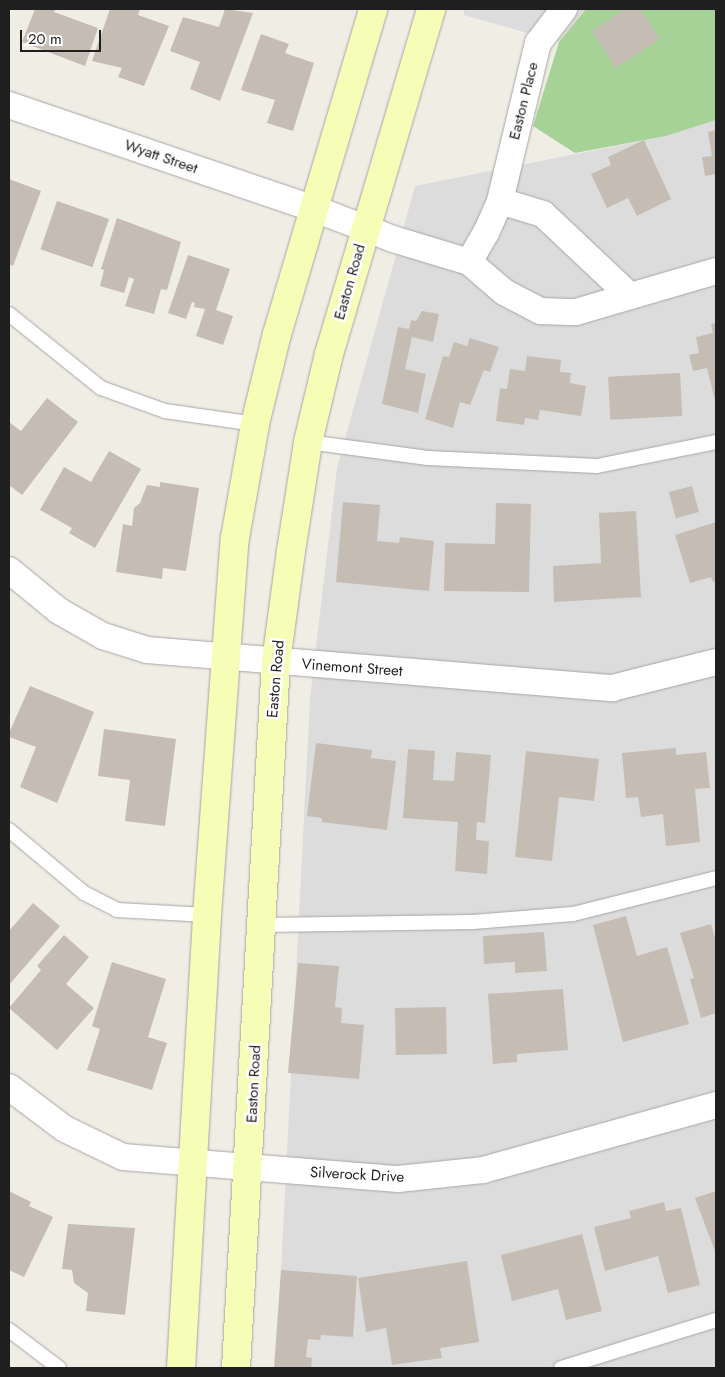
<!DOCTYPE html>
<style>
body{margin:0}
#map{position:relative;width:725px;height:1377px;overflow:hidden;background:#f0ede5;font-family:Jost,sans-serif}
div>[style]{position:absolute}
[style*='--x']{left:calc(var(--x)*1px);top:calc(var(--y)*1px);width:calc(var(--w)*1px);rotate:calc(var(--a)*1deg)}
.residential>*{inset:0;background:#dddcdc}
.forest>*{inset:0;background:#a6d297}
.building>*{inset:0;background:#c5bcb4;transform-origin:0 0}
.roads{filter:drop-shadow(0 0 1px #a6a6a6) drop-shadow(0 0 1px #a6a6a6)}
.lane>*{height:14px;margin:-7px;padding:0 7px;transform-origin:7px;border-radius:7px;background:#fff}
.street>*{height:26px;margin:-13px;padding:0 13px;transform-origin:13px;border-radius:13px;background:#fff}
.secondary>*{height:28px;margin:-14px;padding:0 14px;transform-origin:14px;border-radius:14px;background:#f6fdb6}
span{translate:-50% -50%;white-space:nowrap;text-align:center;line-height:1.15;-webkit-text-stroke:5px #fff;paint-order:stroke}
.street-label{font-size:15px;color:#1f1f1f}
.frame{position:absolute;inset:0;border:10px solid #1f1f1f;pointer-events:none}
.scale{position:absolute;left:20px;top:30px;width:81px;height:22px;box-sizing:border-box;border:2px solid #1f1f1f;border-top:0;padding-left:6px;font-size:15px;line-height:18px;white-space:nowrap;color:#1f1f1f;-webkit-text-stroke:4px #fff;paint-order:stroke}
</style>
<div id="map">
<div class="residential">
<div style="clip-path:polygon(464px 9px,586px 9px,559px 42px,464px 15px)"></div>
<div style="clip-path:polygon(716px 120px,716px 1368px,276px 1368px,310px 699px,337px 468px,415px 186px,666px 136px)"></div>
</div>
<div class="forest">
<div style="clip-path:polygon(586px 9px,716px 9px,716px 120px,666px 136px,575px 153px,533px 126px,559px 42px)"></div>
</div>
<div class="building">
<div style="clip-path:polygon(35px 9px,56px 9px,54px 12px,98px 28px,85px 66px,22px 42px)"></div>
<div style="clip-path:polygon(110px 9px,140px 9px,138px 15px,169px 26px,144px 86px,118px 77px,122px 68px,92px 61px)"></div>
<div style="clip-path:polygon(225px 9px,253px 13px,220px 101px,190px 89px,200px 62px,170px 51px,183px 17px,219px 27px)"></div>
<div style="clip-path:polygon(625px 9px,640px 9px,660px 39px,616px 68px,592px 31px)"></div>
<div style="clip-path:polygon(261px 34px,289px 44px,285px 53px,314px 63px,293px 131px,267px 123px,275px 100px,241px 90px)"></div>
<div style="clip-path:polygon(716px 130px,716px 174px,705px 176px,702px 157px,712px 156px,708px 132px)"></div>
<div style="clip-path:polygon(644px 140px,671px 199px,637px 216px,628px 198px,607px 208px,591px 174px,611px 165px,608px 157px)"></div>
<div style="clip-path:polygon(9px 179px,41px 191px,13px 266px,9px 264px)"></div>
<div style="left:57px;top:201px;width:55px;height:51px;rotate:19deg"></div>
<div style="clip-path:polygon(117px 218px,181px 242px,167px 290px,161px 289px,154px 314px,125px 306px,134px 279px,129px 277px,124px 293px,100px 286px,104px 270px,101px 269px)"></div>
<div style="clip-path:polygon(188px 255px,230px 269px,216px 310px,233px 316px,223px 345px,196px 336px,205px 309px,194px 307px,195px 303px,192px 302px,186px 319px,168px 313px)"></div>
<div style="clip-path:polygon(422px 311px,439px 314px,433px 342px,412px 337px,405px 369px,426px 374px,418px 413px,382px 404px,398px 327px,409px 329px,411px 320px,416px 321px)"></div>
<div style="clip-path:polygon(716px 323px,716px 405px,707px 368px,693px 371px,689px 355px,699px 353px,696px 337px,713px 333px,711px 324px)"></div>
<div style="clip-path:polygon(470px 338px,499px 347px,490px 372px,484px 370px,470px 405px,460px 402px,453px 428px,425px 419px,443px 356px,449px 357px,454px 342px,467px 346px)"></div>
<div style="clip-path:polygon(527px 356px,561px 360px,560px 372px,571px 373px,570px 383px,586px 386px,581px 416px,540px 410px,538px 420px,525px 418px,524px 425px,496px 421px,500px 388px,507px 389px,510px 369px,525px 371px)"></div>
<div style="left:680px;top:373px;width:43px;height:72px;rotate:87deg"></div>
<div style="clip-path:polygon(47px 398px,78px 422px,22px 495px,9px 485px,9px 422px,21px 431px)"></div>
<div style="clip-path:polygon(109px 451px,141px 469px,95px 548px,69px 533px,72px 528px,40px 510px,64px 467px,91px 482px)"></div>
<div style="clip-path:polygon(160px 482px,199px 488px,186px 571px,163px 568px,162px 579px,116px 572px,123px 524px,132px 526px,134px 508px,140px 503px,147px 485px,160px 487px)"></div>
<div style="left:692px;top:486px;width:27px;height:24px;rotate:75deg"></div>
<div style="clip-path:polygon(343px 502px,380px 505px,377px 541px,399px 543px,400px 537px,434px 541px,429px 591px,336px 582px)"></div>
<div style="clip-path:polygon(496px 503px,531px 504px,529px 592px,444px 591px,445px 543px,495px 544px)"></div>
<div style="clip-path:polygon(636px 511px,641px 597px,554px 602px,553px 566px,601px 563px,599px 513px)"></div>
<div style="clip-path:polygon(716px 522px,716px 581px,713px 582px,711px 577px,690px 583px,675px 535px)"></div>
<div style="clip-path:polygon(30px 686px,94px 712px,57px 803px,20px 787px,36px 747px,9px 737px,9px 733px)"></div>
<div style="clip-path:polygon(104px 729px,176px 739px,165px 826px,125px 821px,130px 780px,98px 776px)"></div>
<div style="clip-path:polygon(316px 743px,372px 750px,371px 758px,396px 761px,387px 830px,322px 822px,322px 818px,307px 816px)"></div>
<div style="clip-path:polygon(676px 748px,676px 755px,706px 752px,710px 788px,695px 789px,700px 842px,666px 846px,663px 814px,641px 817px,638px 797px,626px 798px,622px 753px)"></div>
<div style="clip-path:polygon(408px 749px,435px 751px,433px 780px,454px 781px,456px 752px,491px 755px,485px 823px,477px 822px,476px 840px,489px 841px,487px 874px,455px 871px,458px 822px,403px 818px)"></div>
<div style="clip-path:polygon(526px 751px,599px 759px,594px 801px,559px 797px,552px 861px,515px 857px)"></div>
<div style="clip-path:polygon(33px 903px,60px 926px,9px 985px,9px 931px)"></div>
<div style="clip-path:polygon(626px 916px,637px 956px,667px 947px,689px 1024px,623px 1042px,593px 925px)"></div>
<div style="clip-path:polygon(711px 924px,716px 941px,716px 1013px,701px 1018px,690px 979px,694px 978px,680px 933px)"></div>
<div style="clip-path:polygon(544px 932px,547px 971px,515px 973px,515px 962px,484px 964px,483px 936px)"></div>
<div style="clip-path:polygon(64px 935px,89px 957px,66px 984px,94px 1008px,57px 1050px,9px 1008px,41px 970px,37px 966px)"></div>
<div style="clip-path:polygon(112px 962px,166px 979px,148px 1037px,167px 1043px,152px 1090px,87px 1070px,100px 1029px,92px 1026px)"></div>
<div style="clip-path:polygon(298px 963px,339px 966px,335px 1007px,342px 1008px,341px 1023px,364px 1025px,359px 1079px,288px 1073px)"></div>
<div style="clip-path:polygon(563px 989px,568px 1050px,517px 1054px,517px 1062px,493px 1064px,488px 994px)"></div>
<div style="left:446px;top:1007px;width:47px;height:51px;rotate:89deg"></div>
<div style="clip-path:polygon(9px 1191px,31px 1202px,29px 1206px,53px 1217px,24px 1277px,9px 1270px)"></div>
<div style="clip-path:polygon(716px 1191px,716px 1254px,695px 1198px)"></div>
<div style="clip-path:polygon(664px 1202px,666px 1211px,681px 1208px,700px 1285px,668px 1293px,658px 1256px,605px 1271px,594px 1227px,631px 1218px,629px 1211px)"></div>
<div style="clip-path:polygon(68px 1224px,135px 1228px,125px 1315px,86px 1311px,88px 1293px,74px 1283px,72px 1270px,62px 1269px)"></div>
<div style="clip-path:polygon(582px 1234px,602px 1311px,566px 1320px,558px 1289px,512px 1301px,501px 1255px)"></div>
<div style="clip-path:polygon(467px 1261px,479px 1342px,440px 1348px,442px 1358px,392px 1365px,386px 1328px,366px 1332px,358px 1278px)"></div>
<div style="clip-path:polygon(281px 1270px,357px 1276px,353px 1337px,321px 1335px,320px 1340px,308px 1339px,306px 1357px,312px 1358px,311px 1368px,274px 1368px)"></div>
</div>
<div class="roads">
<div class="lane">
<div style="--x:9;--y:314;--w:118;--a:38.8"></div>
<div style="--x:101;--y:388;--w:68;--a:19.8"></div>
<div style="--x:165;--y:411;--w:91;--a:8.2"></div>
<div style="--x:308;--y:442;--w:121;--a:7.6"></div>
<div style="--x:428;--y:458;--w:169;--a:2.7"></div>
<div style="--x:597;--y:466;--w:121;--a:-11.4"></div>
<div style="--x:9;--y:830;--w:98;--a:40"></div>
<div style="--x:84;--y:893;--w:37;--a:27"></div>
<div style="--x:117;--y:910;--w:90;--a:3.2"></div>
<div style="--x:263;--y:925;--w:210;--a:-0.8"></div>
<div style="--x:473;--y:922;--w:100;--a:-4.6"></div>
<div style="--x:573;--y:914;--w:147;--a:-14.1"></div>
<div style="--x:9;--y:1330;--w:63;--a:37.2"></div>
<div style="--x:561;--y:1368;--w:162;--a:-17.2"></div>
</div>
<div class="street">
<div style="--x:9;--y:105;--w:323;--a:18.8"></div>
<div style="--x:315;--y:209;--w:84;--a:21"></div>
<div style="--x:393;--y:239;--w:79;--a:16.8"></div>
<div style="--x:469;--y:262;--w:46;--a:40.6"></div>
<div style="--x:504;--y:292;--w:41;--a:27.8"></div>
<div style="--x:540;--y:311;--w:36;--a:2"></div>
<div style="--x:576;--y:312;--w:146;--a:-16.3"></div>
<div style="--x:500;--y:201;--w:45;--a:16.8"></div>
<div style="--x:543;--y:214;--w:118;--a:43.3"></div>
<div style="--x:469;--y:262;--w:34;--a:-60"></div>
<div style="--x:486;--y:233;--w:35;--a:-66"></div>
<div style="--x:500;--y:201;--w:163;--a:-76.5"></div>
<div style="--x:538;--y:43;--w:43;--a:-52.6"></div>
<div style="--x:9;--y:570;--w:65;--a:39.4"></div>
<div style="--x:59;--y:611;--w:51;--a:29.6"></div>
<div style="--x:103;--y:636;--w:46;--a:17.7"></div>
<div style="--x:147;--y:650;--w:467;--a:4.7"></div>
<div style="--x:612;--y:688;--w:107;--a:-14"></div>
<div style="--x:9;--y:1087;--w:70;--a:36.9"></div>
<div style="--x:65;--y:1129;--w:64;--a:25.8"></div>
<div style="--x:123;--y:1157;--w:276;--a:4.6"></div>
<div style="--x:398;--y:1179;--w:85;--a:-6"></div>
<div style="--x:483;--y:1170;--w:242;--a:-15.6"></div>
</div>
<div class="secondary">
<div style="--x:181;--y:1368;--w:454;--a:-86.7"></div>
<div style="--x:207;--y:915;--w:378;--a:-85.8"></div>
<div style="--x:235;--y:538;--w:116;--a:-80"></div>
<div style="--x:255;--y:424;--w:93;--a:-76.3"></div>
<div style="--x:277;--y:334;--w:339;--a:-73.5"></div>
<div style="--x:236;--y:1368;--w:707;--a:-86.76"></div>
<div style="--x:276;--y:662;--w:112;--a:-82.3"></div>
<div style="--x:291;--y:551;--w:110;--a:-81.1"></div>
<div style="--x:308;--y:442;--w:90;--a:-76.6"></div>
<div style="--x:329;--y:354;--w:360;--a:-73.5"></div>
</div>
</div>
<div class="street-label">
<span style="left:524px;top:101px;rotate:-76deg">Easton Place</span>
<span style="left:161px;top:157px;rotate:19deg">Wyatt Street</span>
<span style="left:350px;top:282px;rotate:-74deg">Easton Road</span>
<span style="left:352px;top:668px;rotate:4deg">Vinemont Street</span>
<span style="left:276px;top:679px;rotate:-85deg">Easton Road</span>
<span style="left:254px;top:1084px;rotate:-87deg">Easton Road</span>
<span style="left:357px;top:1175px;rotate:3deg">Silverock Drive</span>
</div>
<div class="frame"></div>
<div class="scale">20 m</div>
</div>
